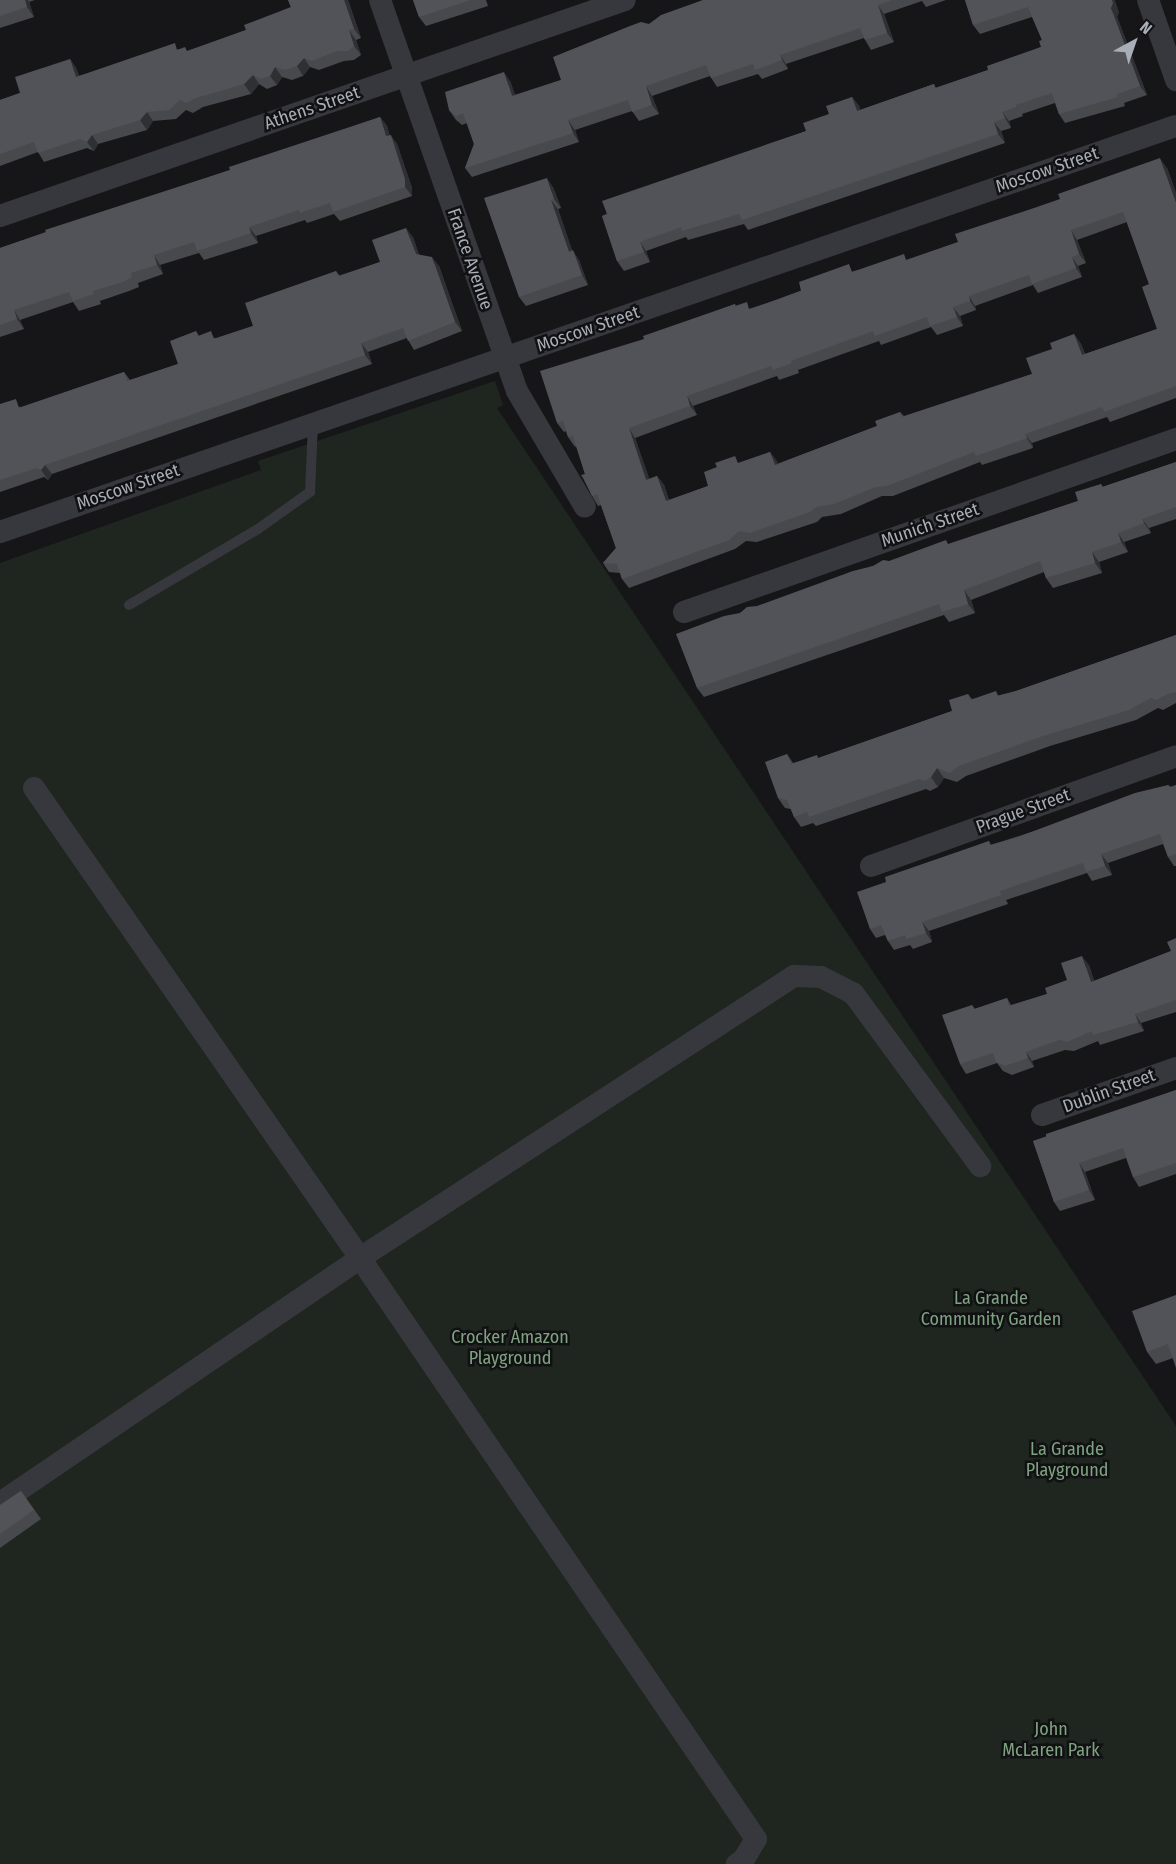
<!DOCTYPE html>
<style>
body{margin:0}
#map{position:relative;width:1176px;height:1864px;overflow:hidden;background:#161618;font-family:"Fira Sans Condensed",sans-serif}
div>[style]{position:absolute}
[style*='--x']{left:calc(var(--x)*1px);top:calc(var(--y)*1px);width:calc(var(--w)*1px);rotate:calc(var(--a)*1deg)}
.green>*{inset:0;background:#1e261f}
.lane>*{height:10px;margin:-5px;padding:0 5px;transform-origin:5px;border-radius:5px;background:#37383d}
.street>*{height:22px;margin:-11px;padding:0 11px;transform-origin:11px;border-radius:11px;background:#37383d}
.wall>*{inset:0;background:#47494d}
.shaded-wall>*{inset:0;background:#2f3033}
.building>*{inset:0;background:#525359}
span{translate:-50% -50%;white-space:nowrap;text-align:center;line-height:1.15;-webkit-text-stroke:5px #111113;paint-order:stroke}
.street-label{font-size:18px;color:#a8adb8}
.park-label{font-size:18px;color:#7fa381}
.north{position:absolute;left:1104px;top:12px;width:60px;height:60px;-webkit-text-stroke:4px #111113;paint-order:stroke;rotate:40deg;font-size:16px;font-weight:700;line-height:24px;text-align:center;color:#a8adb8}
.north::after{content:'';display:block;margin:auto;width:21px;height:27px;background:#a8adb8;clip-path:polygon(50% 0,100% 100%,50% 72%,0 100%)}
</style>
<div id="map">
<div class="green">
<div style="clip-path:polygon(495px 381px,503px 405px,497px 408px,1176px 1426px,1176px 1864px,0 1864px,0 563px,261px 470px,258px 461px)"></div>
</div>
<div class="lane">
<div style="--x:129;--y:605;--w:150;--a:-30.5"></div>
<div style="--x:258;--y:529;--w:64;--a:-35.4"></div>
<div style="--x:310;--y:492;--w:68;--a:-87.5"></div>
</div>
<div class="street">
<div style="--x:380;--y:0;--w:414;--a:70.7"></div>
<div style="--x:517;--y:391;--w:134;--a:59.6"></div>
<div style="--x:1148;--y:0;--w:85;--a:70.7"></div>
<div style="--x:0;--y:216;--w:661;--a:-19.07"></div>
<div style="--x:0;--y:532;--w:1244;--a:-19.05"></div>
<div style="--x:684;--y:612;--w:522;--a:-19.37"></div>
<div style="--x:34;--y:788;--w:572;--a:55.25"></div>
<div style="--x:360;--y:1258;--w:703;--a:55.72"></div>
<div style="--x:756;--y:1839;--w:23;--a:121"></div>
<div style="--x:744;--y:1859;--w:9;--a:144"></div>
<div style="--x:871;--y:866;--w:324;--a:-19.8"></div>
<div style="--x:1042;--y:1115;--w:142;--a:-19.3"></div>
<div style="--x:0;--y:1503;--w:435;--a:-34.2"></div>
<div style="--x:360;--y:1258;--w:518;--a:-33.01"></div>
<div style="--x:794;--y:976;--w:27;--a:2"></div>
<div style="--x:821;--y:977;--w:36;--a:27"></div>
<div style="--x:853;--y:993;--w:215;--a:53.7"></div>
</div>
<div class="wall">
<div style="clip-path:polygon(0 0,35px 0,29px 2px,34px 17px,0 28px)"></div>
<div style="clip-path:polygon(288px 0,348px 0,361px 38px,356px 40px,361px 55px,354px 60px,344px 61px,319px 70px,310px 67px,303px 76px,292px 80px,282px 77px,277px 85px,267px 89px,259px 84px,251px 94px,203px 107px,193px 113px,186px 110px,176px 119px,153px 121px,147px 130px,98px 144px,94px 151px,87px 148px,44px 162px,38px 152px,0 166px,0 100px,20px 93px,70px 59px,76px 68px,79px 76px,179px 49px,188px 51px,246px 30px,291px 7px)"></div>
<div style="clip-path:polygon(413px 0,486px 0,488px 6px,426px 26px,419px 17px)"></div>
<div style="clip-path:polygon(703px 0,946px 0,926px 7px,922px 1px,884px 14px,894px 42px,871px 50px,864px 38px,786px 64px,788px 69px,762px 79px,758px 74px,717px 87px,710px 76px,652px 96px,659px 114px,639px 121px,632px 111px,575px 130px,579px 142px,472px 177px,465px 168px,474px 144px,467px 123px,462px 125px,456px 120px,449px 110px,510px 81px,515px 95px,561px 80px,649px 24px)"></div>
<div style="clip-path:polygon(965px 0,1119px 12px,1117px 17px,1147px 95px,1124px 103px,1125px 106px,1065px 123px,1059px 114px,1055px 103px,1022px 114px,1023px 116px,1009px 121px,1011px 128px,1001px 131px,1005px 143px,748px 230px,744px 224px,688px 240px,686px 237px,646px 251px,650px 262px,624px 271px,617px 261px,602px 216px,806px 131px,852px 97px,859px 106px,860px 110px,934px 84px,936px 88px,988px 70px,1041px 47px,1042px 40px,1032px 17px,980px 34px,973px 25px)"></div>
<div style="clip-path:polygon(380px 117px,387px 126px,389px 135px,397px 144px,412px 188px,412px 196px,340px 221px,334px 214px,307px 223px,305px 220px,256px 236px,258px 243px,204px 260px,199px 253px,160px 265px,163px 274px,138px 283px,139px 287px,129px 291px,100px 301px,101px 304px,79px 311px,73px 302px,20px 320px,24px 329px,0 337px,0 248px,230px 170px)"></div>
<div style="clip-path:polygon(evenodd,1167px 168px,1176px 193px,1176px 398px,1110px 422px,1107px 417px,1032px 443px,1033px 448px,982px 465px,980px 462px,893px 496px,882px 496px,841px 514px,822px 517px,817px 522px,757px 542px,746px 541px,735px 549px,629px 588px,622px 579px,620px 573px,609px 572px,603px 563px,616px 548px,601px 505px,598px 506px,592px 496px,576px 446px,575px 447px,568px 437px,566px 431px,564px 432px,557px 423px,644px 339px,735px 304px,736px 306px,751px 309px,854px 271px,908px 260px,1167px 168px,1127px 222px,1149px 284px,1157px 329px,1085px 354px,1081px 344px,1074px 334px,1052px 349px,1032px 374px,904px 416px,900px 412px,877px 426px,777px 464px,770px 452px,739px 463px,708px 486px,669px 500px,664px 485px,657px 476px,649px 479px,635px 438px,697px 415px,693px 406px,777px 376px,779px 380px,799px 373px,798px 370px,879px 341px,881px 345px,931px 327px,937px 335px,963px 326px,960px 316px,976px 310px,975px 306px,1033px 285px,1038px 293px,1082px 277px,1078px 266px,1086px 263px,1077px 240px,1127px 222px)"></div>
<div style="clip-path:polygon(553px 187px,561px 208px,558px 209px,572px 251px,579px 260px,588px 285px,526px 306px,519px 297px)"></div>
<div style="clip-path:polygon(413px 237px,419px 255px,439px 266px,462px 331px,414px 350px,407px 338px,368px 352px,372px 364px,52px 474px,48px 480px,44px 477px,0 492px,0 404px,21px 407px,124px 372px,130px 380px,178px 364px,196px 331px,199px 336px,216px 338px,253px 326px,336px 271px,340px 276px,380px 262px)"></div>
<div style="clip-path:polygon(1176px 462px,1176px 519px,1149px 528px,1151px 533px,1124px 542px,1128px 552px,1099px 562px,1102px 573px,1053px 588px,1046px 578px,1044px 572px,971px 600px,975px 613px,949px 622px,944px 615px,704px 697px,697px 688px,740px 613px,873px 566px,949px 544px,1078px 501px,1101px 484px,1103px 487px)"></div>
<div style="clip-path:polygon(1176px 635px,1176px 703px,1163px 710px,1158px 708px,1136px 720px,1050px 746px,966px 776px,957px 782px,944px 778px,938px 787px,930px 791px,926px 789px,816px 826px,813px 823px,801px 827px,794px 817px,791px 809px,785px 808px,778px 798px,787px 754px,793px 763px,819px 758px,952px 711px,968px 694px,972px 699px,1000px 695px,1016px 691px)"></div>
<div style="clip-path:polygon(1176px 785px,1176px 866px,1174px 866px,1168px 857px,1163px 844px,1108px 863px,1112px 875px,1092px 881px,1087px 873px,1006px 900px,1008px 904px,929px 931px,932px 942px,913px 949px,910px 945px,894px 950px,888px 941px,885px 935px,876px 938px,870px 929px,886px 882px,989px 841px,991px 845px)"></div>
<div style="clip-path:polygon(1176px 938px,1176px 1012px,1141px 1023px,1144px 1031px,1100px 1045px,1098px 1041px,1074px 1051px,1065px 1050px,1032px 1061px,1034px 1067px,1012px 1075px,1003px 1071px,997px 1063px,966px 1074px,960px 1064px,972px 1005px,975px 1009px,1007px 998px,1011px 1005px,1047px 994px,1089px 965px,1094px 981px,1171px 951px)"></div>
<div style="clip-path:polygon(1176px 1090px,1176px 1174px,1139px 1187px,1133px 1177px,1126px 1158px,1085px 1172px,1095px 1200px,1060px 1211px,1054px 1202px,1033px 1141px)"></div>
<div style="clip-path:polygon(1176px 1295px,1173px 1358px,1156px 1364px,1147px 1352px)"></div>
<div style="clip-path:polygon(21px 1491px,41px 1519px,0 1548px,0 1505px)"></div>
</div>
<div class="shaded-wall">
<div style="clip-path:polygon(25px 0,28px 0,29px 2px,34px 17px,27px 7px)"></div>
<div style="clip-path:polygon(344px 0,348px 0,361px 38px,354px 29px)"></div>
<div style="clip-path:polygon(1112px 0,1115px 0,1119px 12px,1117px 17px,1147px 95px,1140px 86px,1111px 8px)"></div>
<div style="clip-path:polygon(878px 5px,884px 14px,894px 42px,887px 33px)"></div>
<div style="clip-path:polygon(349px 30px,356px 40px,361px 55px,354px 46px)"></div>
<div style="clip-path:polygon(780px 55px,786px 64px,788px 69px,782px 60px)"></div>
<div style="clip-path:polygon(304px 58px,310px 67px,303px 76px,297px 66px)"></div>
<div style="clip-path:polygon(70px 59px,76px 68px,82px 86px,76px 77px)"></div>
<div style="clip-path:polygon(275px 67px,282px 77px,277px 85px,270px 76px)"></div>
<div style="clip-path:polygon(504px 72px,510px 81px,519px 105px,512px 96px)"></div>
<div style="clip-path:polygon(253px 75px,259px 84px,251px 94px,244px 84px)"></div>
<div style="clip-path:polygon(646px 86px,652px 96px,659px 114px,652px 105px)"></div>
<div style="clip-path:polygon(852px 97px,859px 106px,864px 120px,857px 111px)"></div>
<div style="clip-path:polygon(147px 112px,153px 121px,147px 130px,140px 120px)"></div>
<div style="clip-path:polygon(1002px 112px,1009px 121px,1011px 128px,1005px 118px)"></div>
<div style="clip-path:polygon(380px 117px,387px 126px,393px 146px,386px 136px)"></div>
<div style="clip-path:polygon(568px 120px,575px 130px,579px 142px,573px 133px)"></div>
<div style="clip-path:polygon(994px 122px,1001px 131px,1005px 143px,998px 134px)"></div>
<div style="clip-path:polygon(92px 135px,98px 144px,94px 151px,87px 142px)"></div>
<div style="clip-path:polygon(391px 135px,397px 144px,412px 188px,412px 196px,405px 187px)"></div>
<div style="clip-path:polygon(1160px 158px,1167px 168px,1176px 193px,1176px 203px)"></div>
<div style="clip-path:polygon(547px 178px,553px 187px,561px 208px,554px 199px)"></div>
<div style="clip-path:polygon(551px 200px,558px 209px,576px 261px,569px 252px)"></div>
<div style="clip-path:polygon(249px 227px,256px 236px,258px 243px,251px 233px)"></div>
<div style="clip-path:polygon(406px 228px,413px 237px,422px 264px,416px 254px)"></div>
<div style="clip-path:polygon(1071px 230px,1077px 240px,1086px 263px,1079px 254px)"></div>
<div style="clip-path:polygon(640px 242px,646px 251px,650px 262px,644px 252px)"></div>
<div style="clip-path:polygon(573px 250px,579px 260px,588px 285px,582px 275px)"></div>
<div style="clip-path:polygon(154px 255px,160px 265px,163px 274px,157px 265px)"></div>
<div style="clip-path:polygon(432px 257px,439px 266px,462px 331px,455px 322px)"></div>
<div style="clip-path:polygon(1072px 257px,1078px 266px,1082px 277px,1076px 268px)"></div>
<div style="clip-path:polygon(969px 296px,975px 306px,976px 310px,970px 301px)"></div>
<div style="clip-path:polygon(953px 307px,960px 316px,963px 326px,957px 317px)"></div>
<div style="clip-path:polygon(14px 310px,20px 320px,24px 329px,17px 319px)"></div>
<div style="clip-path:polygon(1074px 334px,1081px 344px,1088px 364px,1082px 355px)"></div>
<div style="clip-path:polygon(361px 343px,368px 352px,372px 364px,365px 355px)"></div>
<div style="clip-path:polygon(687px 396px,693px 406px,697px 415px,690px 406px)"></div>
<div style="clip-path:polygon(629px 428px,635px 438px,653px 489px,646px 480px)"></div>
<div style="clip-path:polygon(1025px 434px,1032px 443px,1033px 448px,1027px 438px)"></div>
<div style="clip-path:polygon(770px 452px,777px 461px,781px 474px,775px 465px)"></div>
<div style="clip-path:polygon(45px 465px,52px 474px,48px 480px,41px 470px)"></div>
<div style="clip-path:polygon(657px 476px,664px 485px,672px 510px,666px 501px)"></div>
<div style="clip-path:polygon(1142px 519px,1149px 528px,1151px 533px,1144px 523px)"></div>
<div style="clip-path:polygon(1118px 533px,1124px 542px,1128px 552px,1121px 542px)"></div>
<div style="clip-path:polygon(1092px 552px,1099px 562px,1102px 573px,1095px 563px)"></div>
<div style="clip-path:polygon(964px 590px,971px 600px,975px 613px,968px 604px)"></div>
<div style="clip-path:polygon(937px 768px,944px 778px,938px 787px,931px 777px)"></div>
<div style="clip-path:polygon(1101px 854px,1108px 863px,1112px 875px,1105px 866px)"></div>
<div style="clip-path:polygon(922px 922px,929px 931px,932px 942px,926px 933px)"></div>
<div style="clip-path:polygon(1082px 956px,1089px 965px,1098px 992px,1091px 982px)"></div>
<div style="clip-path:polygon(1135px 1014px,1141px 1023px,1144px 1031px,1138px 1022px)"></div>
<div style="clip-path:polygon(1026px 1052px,1032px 1061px,1034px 1067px,1028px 1058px)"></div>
<div style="clip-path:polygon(1079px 1163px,1085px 1172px,1095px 1200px,1089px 1190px)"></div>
</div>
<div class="building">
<div style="clip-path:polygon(0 0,25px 0,27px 7px,0 16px)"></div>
<div style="clip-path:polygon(288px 0,344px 0,354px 29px,349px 30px,354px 46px,348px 51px,337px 51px,312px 61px,304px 58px,297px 66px,285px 70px,275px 67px,270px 76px,260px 79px,253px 75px,244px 84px,196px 98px,186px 103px,180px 100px,169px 110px,147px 112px,140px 120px,92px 135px,87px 142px,80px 139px,38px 153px,34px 142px,0 154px,0 100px,20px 93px,15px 77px,70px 59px,76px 77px,175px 43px,177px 50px,185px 47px,187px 51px,246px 30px,244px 25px,291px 7px)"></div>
<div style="clip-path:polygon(413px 0,471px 0,419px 17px)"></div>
<div style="clip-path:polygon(703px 0,892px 0,878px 5px,887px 33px,865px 40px,860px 28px,780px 55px,782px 60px,755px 70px,753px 64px,711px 78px,706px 65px,646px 86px,652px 105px,632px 112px,628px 100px,568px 120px,573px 133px,465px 168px,474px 144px,463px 113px,456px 116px,449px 110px,445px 92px,504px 72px,512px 96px,561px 80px,553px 57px,630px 26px,641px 22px,649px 24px,661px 15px)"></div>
<div style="clip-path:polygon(965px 0,1112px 0,1113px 3px,1111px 8px,1140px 86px,1117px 94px,1118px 97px,1059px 114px,1052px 93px,1016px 105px,1016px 107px,1002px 112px,1005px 118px,994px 122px,998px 134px,742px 220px,739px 214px,682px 231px,681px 227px,640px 242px,644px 252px,617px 261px,602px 216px,607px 214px,602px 201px,806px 131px,803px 123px,829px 114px,826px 106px,852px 97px,857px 111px,934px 84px,935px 88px,988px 70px,987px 66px,1041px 47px,1039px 41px,1042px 40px,1028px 7px,973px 25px)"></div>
<div style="clip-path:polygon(380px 117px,386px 136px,391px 135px,405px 179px,405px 187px,333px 212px,330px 203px,300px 213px,299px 210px,249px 227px,251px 233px,197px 251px,194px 242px,154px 255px,157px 265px,131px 273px,132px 277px,123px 282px,93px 291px,94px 294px,73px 301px,69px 292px,14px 310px,17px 319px,0 325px,0 248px,46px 232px,45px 230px,230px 170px,229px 167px)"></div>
<div style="clip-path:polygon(evenodd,1160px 158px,1176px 203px,1176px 386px,1104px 412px,1102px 407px,1025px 434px,1027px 438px,976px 456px,974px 452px,887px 486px,876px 487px,834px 504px,816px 507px,810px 512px,750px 533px,739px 531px,729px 540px,622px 579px,617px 564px,603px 563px,616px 548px,597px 494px,592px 496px,583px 478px,581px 475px,585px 474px,573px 436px,568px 437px,563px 421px,557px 423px,540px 371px,644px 339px,643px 336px,735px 304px,735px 306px,747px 302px,749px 309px,776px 300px,801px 291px,799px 282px,849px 264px,852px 272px,904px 254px,906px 260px,958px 242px,955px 234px,1034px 208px,1060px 199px,1058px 194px,1160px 158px,1123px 212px,1149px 284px,1142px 287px,1157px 329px,1082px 355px,1074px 334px,1050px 343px,1052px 349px,1026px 358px,1032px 374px,902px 417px,900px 412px,875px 421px,877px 426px,775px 465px,770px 452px,738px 463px,735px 456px,715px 463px,717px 467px,704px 472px,708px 486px,666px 501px,657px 476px,646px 480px,629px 428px,690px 406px,687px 396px,771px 366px,773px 370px,792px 363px,791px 361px,873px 331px,875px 336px,927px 317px,930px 326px,957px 317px,953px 307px,970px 301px,969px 296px,1029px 275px,1032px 284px,1076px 268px,1072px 257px,1079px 254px,1071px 230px,1123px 212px)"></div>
<div style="clip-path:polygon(547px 178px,554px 199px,551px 200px,569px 252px,573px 250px,582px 275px,519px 297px,484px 198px)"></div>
<div style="clip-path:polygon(406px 228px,416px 254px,432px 257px,455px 322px,408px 341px,403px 328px,361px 343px,365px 355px,45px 465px,41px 470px,37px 468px,0 480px,0 404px,16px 399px,19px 408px,124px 372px,127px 381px,178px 364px,170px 341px,196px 331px,198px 336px,211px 331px,214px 339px,253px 326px,245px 303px,336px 271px,338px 276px,380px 262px,372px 240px)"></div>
<div style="clip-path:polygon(1176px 462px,1176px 507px,1142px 519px,1144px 523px,1118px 533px,1121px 542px,1092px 552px,1095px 563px,1046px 578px,1040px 561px,964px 590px,968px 604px,942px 612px,939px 604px,697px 688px,676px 634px,724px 616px,740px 613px,747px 607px,757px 606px,853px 571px,873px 566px,883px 560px,889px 561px,946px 540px,948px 544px,1078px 501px,1075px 492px,1101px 484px,1102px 487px)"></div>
<div style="clip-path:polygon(1176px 635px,1176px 692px,1168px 694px,1156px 700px,1151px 698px,1129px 710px,1043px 736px,959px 766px,950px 773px,937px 768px,931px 777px,924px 781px,919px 779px,809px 817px,807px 812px,794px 817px,787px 800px,778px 798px,765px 762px,787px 754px,791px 764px,817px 755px,818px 758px,952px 711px,949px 700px,968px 694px,970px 700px,996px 691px,998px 696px,1016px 691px)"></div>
<div style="clip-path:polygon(1168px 785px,1171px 787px,1176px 785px,1176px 854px,1168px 857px,1160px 834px,1101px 854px,1105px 866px,1086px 872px,1083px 863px,1000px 891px,1001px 895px,922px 922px,926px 933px,906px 939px,905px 935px,888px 941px,881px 925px,870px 929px,857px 892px,886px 882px,885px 877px,989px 841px,990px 845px,1015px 838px,1135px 793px)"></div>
<div style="clip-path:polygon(1176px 938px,1176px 1000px,1135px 1014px,1138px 1022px,1093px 1035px,1092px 1031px,1067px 1042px,1059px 1040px,1026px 1052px,1028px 1058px,1005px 1066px,996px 1062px,993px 1053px,960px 1064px,942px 1015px,972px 1005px,974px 1009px,1007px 998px,1009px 1006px,1047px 994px,1045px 988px,1067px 980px,1061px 963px,1082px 956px,1091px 982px,1171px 951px,1167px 942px)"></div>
<div style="clip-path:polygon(1176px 1090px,1176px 1163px,1133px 1177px,1123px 1148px,1079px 1163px,1089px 1190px,1054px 1202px,1033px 1141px,1046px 1137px,1046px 1134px)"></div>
<div style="clip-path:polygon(1176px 1295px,1176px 1368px,1168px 1344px,1147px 1352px,1132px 1311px)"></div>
<div style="clip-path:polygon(21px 1491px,34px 1510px,0 1534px,0 1505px)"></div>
</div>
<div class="street-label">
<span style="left:312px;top:108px;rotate:-19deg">Athens Street</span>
<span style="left:1047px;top:170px;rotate:-19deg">Moscow Street</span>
<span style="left:470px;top:259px;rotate:71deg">France Avenue</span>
<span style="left:588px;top:329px;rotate:-19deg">Moscow Street</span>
<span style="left:128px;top:487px;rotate:-19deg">Moscow Street</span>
<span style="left:930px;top:525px;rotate:-19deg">Munich Street</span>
<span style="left:1023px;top:811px;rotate:-20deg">Prague Street</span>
<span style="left:1109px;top:1091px;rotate:-20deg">Dublin Street</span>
</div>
<div class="park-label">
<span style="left:991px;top:1309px">La Grande<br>Community Garden</span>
<span style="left:510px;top:1348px">Crocker Amazon<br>Playground</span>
<span style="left:1067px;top:1460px">La Grande<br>Playground</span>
<span style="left:1051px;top:1740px">John<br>McLaren Park</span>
</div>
<div class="north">N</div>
</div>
